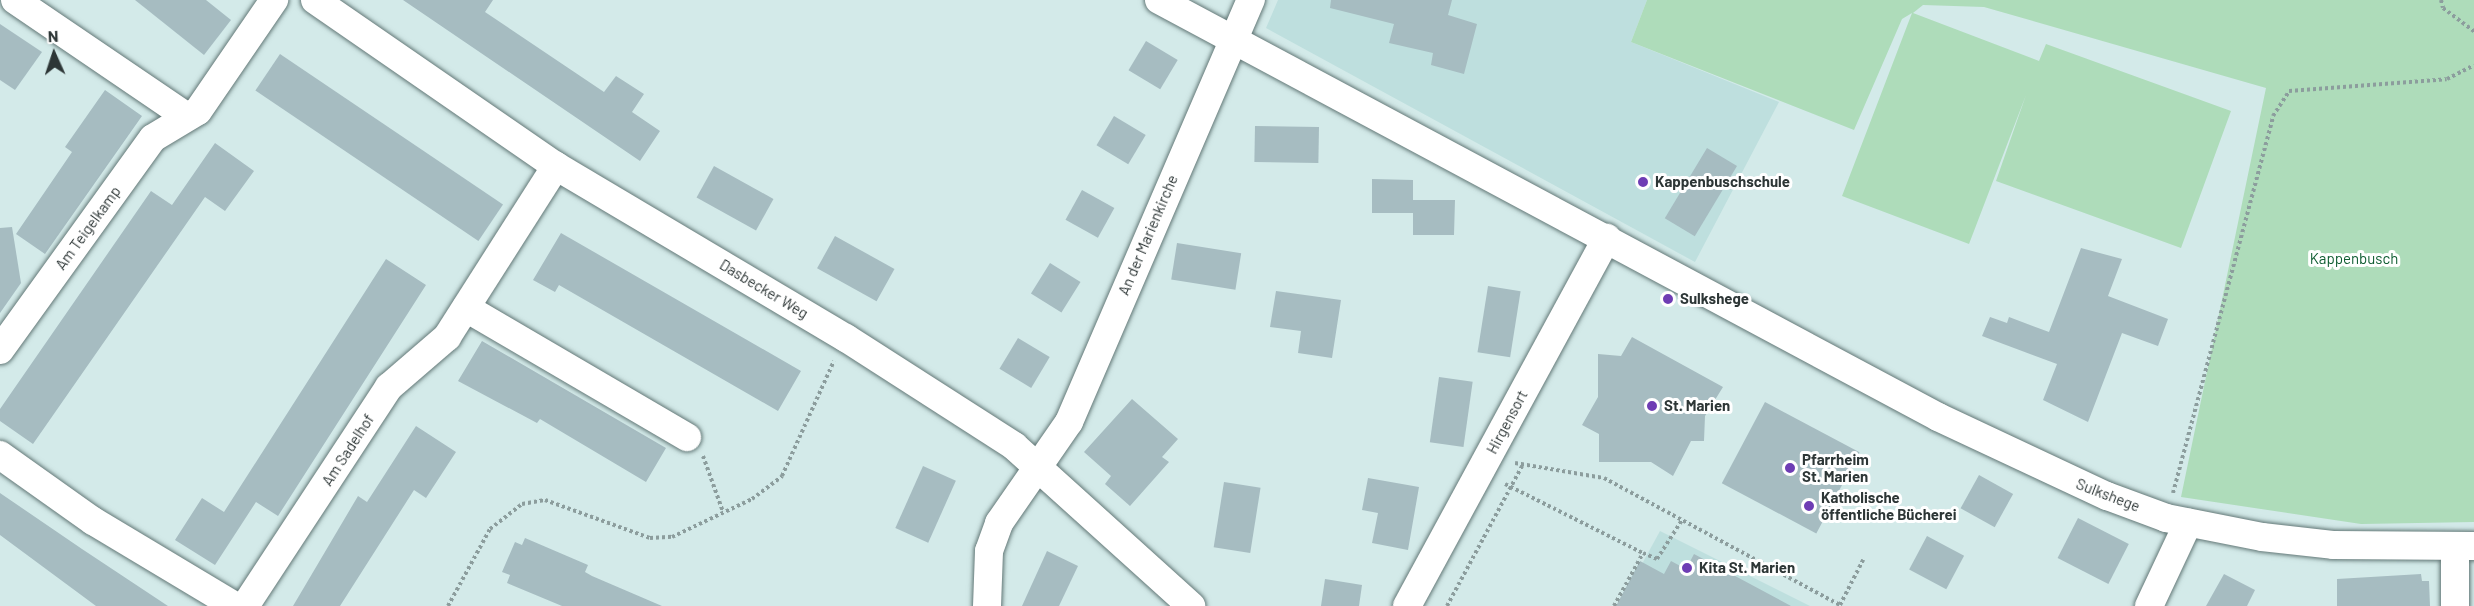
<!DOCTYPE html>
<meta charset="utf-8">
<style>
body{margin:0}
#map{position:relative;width:2474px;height:606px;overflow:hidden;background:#d3eae9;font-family:Barlow,sans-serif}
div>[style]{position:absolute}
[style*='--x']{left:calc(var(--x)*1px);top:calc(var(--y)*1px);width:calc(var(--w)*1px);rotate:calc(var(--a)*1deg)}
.built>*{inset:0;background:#bedfde}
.green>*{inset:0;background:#aedcba}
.building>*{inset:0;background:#a6bcc1;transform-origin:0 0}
.path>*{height:4px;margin-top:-2px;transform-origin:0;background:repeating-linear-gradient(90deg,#8c9d9d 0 3px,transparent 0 6px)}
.roads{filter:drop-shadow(0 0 2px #637877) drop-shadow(0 0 2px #637877)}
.minor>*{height:28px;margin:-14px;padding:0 14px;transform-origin:14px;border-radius:14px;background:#fff}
.dots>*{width:16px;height:16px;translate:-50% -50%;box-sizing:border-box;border:3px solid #fff;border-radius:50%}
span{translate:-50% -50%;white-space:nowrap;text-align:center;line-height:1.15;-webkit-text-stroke:6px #fff;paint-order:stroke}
.poi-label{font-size:15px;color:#2d3636;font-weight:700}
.left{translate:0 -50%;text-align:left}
.street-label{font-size:15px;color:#2d3636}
.park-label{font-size:15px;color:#0f5d32}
.north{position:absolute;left:24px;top:24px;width:60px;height:60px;-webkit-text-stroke:4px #fff;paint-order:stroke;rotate:357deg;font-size:16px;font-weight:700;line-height:24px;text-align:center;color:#2d3636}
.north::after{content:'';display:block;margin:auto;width:21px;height:27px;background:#2d3636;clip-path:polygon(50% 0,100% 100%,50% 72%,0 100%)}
</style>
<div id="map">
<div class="built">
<div style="clip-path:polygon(1278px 0,1647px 0,1631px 42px,1779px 102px,1695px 262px,1266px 28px)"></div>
<div style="clip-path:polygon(1660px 531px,1810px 606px,1619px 606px)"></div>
</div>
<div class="green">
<div style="clip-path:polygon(1647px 0,2474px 0,2474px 522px,2361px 524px,2181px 497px,2266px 88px,1984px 7px,1923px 5px,1913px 13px,2039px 61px,2046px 44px,2231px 111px,2181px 248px,1996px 181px,2026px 95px,1969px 244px,1842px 196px,1912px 13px,1902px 19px,1854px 130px,1631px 42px)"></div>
</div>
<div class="building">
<div style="clip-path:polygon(135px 0,206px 0,231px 20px,204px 55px)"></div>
<div style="clip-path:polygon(403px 0,493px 0,485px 12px,604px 92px,616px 76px,644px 94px,632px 112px,660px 131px,640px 161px)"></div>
<div style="clip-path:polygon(1331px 0,1452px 0,1448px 15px,1477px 24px,1464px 74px,1431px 65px,1433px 53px,1389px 43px,1394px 24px,1330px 8px)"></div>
<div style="clip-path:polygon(0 24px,42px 52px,15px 90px,0 80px)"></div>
<div style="left:1146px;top:41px;width:37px;height:34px;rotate:31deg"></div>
<div style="left:280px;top:54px;width:269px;height:44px;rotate:34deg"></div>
<div style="clip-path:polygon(105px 90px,142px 116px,45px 254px,16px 234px,72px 152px,65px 147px)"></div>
<div style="left:1114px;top:116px;width:37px;height:34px;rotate:31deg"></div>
<div style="left:1255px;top:126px;width:64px;height:36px;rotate:1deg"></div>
<div style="clip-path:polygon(215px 143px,254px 171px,225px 211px,205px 197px,33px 444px,0 421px,0 409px,151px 191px,172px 205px)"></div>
<div style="left:1707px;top:148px;width:35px;height:82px;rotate:31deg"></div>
<div style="left:714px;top:166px;width:68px;height:36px;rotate:29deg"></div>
<div style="clip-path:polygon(1372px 179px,1413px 180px,1413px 200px,1455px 200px,1454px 235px,1413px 235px,1413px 213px,1372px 213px)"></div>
<div style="left:1082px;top:190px;width:37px;height:34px;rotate:29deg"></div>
<div style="clip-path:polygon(12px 227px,21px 283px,0 313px,0 228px)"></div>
<div style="clip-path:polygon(561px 233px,801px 371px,778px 411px,559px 285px,555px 292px,533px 280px)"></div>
<div style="left:835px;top:236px;width:68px;height:37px;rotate:29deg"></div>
<div style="left:1177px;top:243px;width:65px;height:37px;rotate:9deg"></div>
<div style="clip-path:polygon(2081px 248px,2122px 259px,2108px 296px,2168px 319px,2158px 346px,2122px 333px,2088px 422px,2043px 400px,2057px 364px,1982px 336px,1990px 317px,2007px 323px,2009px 317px,2049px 332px)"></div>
<div style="clip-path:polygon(386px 259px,426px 285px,278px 516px,256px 502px,215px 565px,175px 540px,202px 498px,224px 512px)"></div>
<div style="left:1050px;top:263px;width:36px;height:36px;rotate:32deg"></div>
<div style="left:1488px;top:286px;width:33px;height:67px;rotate:9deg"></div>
<div style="clip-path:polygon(1276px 291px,1341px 300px,1332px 358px,1298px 353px,1301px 331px,1270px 327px)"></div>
<div style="clip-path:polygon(1632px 337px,1723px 387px,1705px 416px,1704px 441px,1691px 441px,1673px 476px,1651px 462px,1599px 462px,1599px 434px,1582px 425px,1598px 397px,1598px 354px,1621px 356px)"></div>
<div style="left:1018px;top:338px;width:37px;height:36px;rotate:31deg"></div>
<div style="clip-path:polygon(482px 341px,666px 448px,646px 482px,540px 419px,537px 423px,458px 381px)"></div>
<div style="left:1439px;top:377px;width:34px;height:66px;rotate:8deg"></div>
<div style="clip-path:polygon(1132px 399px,1178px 439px,1162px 457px,1169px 462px,1130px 506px,1105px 484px,1111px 476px,1084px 452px)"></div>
<div style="left:1765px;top:402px;width:107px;height:92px;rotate:28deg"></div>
<div style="clip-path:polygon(416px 426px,456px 452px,426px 498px,414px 490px,340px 606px,293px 606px,358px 496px,367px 502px)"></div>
<div style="left:923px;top:466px;width:36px;height:68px;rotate:24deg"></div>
<div style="left:1979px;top:475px;width:39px;height:38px;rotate:29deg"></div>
<div style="clip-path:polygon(1368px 478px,1419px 487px,1408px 550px,1372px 543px,1378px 513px,1362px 510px)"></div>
<div style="left:1224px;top:482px;width:37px;height:66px;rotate:9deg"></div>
<div style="clip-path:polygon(0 493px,82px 549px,168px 606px,96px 606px,0 535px)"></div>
<div style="left:2078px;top:518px;width:57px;height:45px;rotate:27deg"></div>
<div style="left:1927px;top:536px;width:42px;height:38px;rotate:28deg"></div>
<div style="clip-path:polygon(525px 538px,588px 565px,585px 572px,592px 576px,662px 606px,562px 606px,507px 583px,510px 575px,502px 572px,515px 542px,522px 545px)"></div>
<div style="clip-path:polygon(1047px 551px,1078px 566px,1059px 606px,1022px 606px)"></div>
<div style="clip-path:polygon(1694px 554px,1791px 606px,1616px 606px,1640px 561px,1664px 574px,1671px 561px,1686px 569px)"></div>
<div style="clip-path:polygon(2224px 574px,2255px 590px,2247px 606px,2206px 606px)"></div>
<div style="clip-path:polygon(2421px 574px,2422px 581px,2429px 581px,2430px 606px,2337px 606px,2337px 579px)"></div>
<div style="clip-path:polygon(1325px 579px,1362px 585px,1359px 606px,1321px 606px)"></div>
</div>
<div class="path">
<div style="--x:2441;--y:0;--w:8;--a:76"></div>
<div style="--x:2443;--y:8;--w:39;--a:37"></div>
<div style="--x:703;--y:456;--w:59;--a:70.3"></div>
<div style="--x:1515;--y:463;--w:90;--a:9.6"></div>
<div style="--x:1604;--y:478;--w:268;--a:28.3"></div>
<div style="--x:1840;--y:605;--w:51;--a:-62.9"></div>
<div style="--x:1505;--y:484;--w:154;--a:26.6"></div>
<div style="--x:2173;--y:493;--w:390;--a:-75.1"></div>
<div style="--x:2273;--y:116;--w:30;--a:-57"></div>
<div style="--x:2289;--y:91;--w:158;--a:-4.3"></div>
<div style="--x:2447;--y:79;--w:30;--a:-27"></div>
<div style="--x:448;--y:606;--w:88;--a:-61.4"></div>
<div style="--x:490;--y:529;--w:41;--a:-38"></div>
<div style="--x:522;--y:504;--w:23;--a:-10"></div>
<div style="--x:545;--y:500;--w:112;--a:19.9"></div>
<div style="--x:650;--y:538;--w:22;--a:-3"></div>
<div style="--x:672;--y:537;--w:89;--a:-25.4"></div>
<div style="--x:752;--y:499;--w:38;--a:-37"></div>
<div style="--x:782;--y:476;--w:126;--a:-65.7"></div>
<div style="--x:1447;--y:606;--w:161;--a:-61.8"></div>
<div style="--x:1614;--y:606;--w:60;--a:-61.3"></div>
<div style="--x:1643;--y:553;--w:15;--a:23"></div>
<div style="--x:1657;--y:559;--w:46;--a:-57.3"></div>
</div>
<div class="roads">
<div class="minor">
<div style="--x:15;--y:0;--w:208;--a:34.2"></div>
<div style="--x:315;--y:0;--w:293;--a:34.6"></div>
<div style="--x:556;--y:166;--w:337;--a:30.7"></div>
<div style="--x:846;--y:338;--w:200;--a:32.7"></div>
<div style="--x:1014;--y:446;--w:239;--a:42.1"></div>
<div style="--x:1159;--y:0;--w:884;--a:28.16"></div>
<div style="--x:1938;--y:417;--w:187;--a:25.1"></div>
<div style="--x:2107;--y:496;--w:63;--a:20.4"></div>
<div style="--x:2166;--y:518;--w:98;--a:11.2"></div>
<div style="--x:2262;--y:537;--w:71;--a:6.4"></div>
<div style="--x:2333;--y:545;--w:141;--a:0.4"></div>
<div style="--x:466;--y:308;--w:256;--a:30.3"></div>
<div style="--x:0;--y:350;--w:261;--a:-54.2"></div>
<div style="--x:153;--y:138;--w:52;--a:-31"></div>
<div style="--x:198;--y:111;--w:135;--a:-55.6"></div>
<div style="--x:0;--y:455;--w:114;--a:35.4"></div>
<div style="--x:93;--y:521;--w:165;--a:30.9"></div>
<div style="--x:245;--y:606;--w:262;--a:-56.7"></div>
<div style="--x:389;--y:387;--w:77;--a:-40.8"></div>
<div style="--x:447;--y:337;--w:203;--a:-57.5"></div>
<div style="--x:987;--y:606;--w:55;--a:-87.9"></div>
<div style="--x:989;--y:551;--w:30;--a:-70"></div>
<div style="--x:999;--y:523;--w:123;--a:-55.3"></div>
<div style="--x:1069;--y:422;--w:460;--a:-66.7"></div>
<div style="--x:1407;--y:606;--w:419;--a:-61.5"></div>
<div style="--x:2149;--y:606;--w:92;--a:-64.8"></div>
<div style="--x:2455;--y:606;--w:60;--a:-90"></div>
</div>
</div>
<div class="dots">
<div style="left:1643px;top:182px;background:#6e3db4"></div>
<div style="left:1668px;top:299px;background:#6e3db4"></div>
<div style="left:1652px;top:406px;background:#6e3db4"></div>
<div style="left:1790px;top:468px;background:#6e3db4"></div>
<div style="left:1809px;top:506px;background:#6e3db4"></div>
<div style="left:1687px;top:568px;background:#6e3db4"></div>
</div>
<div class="poi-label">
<span class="left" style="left:1655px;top:182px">Kappenbuschschule</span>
<span class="left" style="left:1680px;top:299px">Sulkshege</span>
<span class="left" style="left:1664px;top:406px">St. Marien</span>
<span class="left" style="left:1802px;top:468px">Pfarrheim<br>St. Marien</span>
<span class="left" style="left:1821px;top:506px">Katholische<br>öffentliche Bücherei</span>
<span class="left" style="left:1699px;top:568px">Kita St. Marien</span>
</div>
<div class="street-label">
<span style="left:88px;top:228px;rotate:-54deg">Am Teigelkamp</span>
<span style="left:1148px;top:235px;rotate:-67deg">An der Marienkirche</span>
<span style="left:764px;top:289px;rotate:31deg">Dasbecker Weg</span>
<span style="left:1507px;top:422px;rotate:-62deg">Hirgensort</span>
<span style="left:348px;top:450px;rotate:-57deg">Am Sadelhof</span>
<span style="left:2108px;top:495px;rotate:21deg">Sulkshege</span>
</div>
<div class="park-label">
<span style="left:2354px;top:259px">Kappenbusch</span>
</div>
<div class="north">N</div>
</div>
